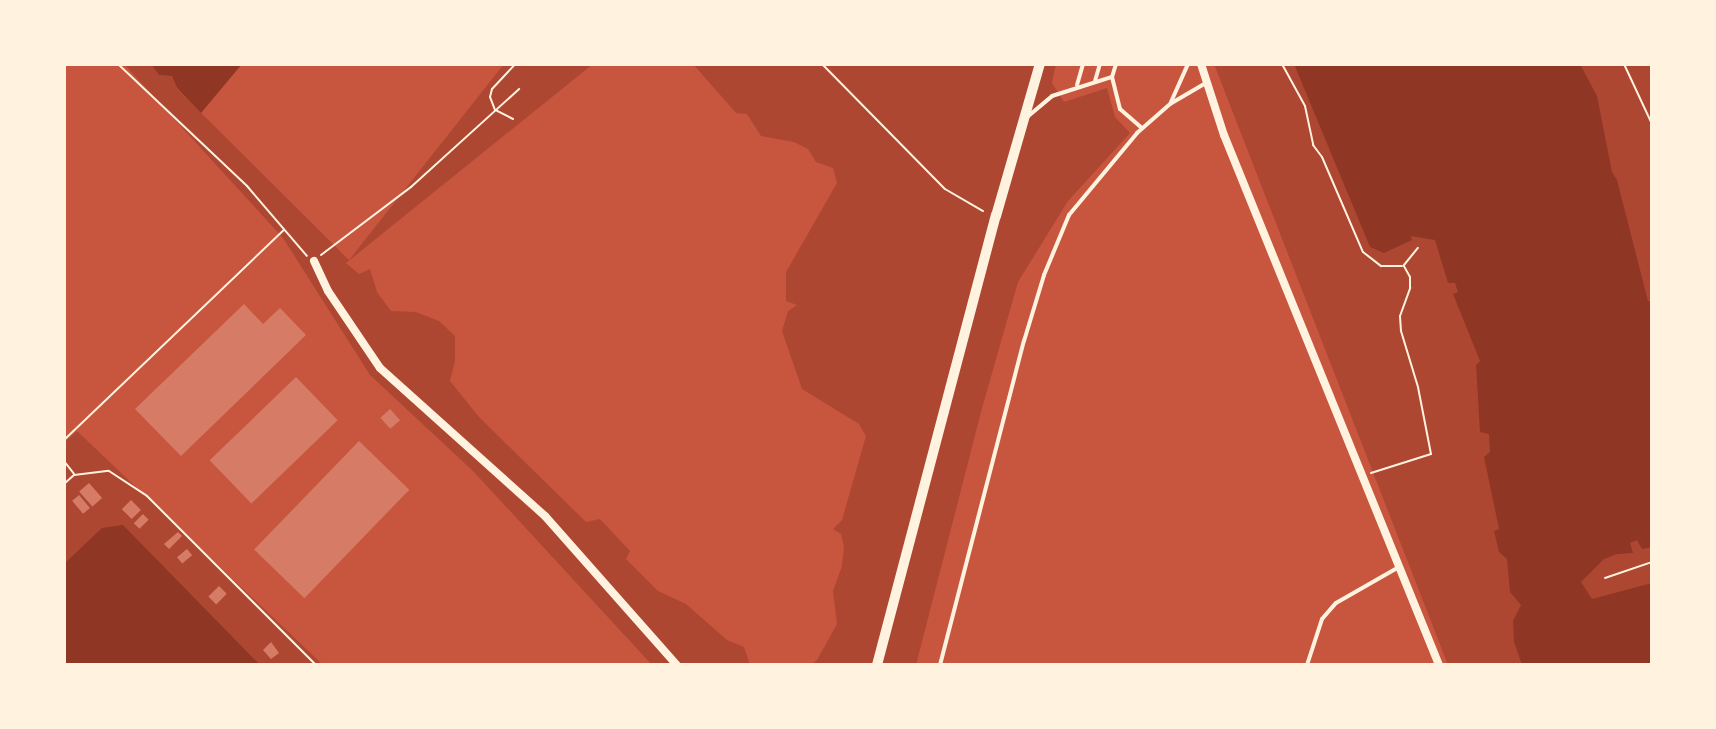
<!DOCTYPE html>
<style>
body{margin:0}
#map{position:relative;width:1716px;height:729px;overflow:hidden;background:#c8553d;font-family:"Source Sans 3",sans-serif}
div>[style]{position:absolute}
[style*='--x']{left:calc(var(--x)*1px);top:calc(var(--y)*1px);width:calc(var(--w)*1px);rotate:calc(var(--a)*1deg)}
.green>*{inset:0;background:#ae4732}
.water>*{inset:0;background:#8f3625}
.building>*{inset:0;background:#d67c66;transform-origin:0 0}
.path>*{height:2px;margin:-1px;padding:0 1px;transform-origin:1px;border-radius:1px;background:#fff3e0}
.service>*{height:4px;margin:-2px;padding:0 2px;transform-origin:2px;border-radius:2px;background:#fff3e0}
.minor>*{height:8px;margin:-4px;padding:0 4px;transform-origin:4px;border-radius:4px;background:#fff3e0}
.tertiary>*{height:10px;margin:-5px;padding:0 5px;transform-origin:5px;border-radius:5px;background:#fff3e0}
span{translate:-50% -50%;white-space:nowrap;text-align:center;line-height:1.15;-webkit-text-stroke:6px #fff3e0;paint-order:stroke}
.frame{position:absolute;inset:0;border:66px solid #fff3e0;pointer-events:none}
</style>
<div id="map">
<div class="green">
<div style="clip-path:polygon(124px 64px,151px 64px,159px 75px,172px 76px,177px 89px,349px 260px,504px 64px,593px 64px,346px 263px,359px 274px,370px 269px,377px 292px,391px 311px,416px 312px,439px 321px,455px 336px,455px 361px,450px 381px,479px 417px,586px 522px,600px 519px,630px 551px,626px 559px,658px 591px,686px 604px,727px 640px,744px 647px,750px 665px,652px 665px,474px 472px,370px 375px,283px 238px)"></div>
<div style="clip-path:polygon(693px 64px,1056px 64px,1052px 83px,1064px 102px,1107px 88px,1115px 117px,1130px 133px,1068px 201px,1018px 282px,981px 412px,916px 665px,811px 665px,817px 660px,837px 624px,833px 591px,842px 566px,844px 546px,841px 534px,833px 529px,842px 520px,866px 436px,859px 424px,802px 389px,782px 331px,788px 311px,797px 305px,786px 301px,786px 272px,837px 183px,833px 168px,816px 162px,808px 149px,794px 142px,761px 136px,747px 114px,736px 113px)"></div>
<div style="clip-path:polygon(1214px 64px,1652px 64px,1652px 665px,1448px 665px)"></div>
<div style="clip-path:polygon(77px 431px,323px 665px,64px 665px,64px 443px)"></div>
</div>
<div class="water">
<div style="clip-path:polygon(151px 64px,242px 64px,201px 113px,177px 88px,172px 76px,159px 75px)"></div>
<div style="clip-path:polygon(1294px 64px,1580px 64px,1597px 96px,1612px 172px,1617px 180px,1648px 301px,1652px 302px,1652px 547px,1642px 549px,1637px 540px,1630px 543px,1633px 553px,1617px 554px,1604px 559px,1581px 582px,1592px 599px,1652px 583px,1652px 665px,1522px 665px,1514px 642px,1513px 621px,1521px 605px,1510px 592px,1507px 559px,1499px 552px,1494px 531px,1499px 529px,1484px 457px,1490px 452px,1489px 434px,1480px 432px,1476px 365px,1480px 361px,1453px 294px,1458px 292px,1455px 283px,1448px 283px,1435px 240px,1411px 236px,1412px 240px,1384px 253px,1370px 247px)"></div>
<div style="clip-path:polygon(123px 525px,260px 665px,64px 665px,64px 564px,102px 528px)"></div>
</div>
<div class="building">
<div style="clip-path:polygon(244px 304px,263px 324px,280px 308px,306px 335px,181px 456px,135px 409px)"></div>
<div style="left:296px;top:377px;width:60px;height:120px;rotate:46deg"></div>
<div style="left:390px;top:409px;width:15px;height:13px;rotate:48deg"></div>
<div style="left:359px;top:441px;width:70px;height:151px;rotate:44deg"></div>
<div style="left:89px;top:483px;width:20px;height:13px;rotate:49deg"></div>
<div style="left:79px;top:495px;width:17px;height:9px;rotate:50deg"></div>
<div style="left:131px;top:500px;width:14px;height:13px;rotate:45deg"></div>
<div style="left:143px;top:514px;width:8px;height:13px;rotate:45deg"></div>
<div style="clip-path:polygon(178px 532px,182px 536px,169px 549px,164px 544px)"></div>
<div style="left:187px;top:549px;width:8px;height:13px;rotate:50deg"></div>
<div style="left:219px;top:586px;width:11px;height:15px;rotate:45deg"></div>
<div style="clip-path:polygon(271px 642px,279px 653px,271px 659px,263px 650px)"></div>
</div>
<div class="path">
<div style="--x:118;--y:64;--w:178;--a:43.4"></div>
<div style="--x:247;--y:186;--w:92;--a:49.4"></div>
<div style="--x:822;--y:64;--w:175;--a:45.5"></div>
<div style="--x:945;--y:189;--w:44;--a:30.1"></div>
<div style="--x:1282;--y:64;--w:48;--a:61.3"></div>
<div style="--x:1305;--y:106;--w:40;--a:78"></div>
<div style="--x:1313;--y:145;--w:15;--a:53"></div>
<div style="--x:1322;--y:157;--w:103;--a:66.7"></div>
<div style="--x:1363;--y:252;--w:23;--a:38"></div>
<div style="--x:1381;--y:266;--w:21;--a:0"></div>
<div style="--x:1624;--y:64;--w:66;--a:65"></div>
<div style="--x:513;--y:119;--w:20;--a:-153"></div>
<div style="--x:495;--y:110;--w:14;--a:-111"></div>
<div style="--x:490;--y:97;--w:8;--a:-76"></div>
<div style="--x:492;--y:89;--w:34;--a:-47"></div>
<div style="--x:321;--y:255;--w:113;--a:-37.1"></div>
<div style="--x:411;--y:187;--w:146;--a:-42.2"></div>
<div style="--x:1404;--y:265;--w:22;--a:-51"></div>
<div style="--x:64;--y:440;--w:304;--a:-43.7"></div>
<div style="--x:64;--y:461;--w:16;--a:52"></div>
<div style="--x:1371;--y:473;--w:63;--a:-17.6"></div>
<div style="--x:1431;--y:454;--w:68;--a:-101"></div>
<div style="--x:1418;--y:387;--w:59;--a:-106.9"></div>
<div style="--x:1401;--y:331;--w:15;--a:-94"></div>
<div style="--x:1400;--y:316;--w:30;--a:-70"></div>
<div style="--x:1410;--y:288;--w:11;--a:-90"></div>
<div style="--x:1410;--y:277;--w:13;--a:-119"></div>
<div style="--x:64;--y:484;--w:13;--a:-42"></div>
<div style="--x:74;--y:475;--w:35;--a:-7"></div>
<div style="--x:109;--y:471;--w:45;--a:33.3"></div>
<div style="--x:147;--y:496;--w:239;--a:45"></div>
<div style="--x:1605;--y:578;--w:50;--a:-18.8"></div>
</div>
<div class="service">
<div style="--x:1116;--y:64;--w:14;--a:107"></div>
<div style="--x:1112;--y:77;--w:33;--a:76"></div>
<div style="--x:1120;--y:109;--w:29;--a:41"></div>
<div style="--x:1095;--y:81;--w:18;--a:-74"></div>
<div style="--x:1077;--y:85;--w:22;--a:-74"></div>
<div style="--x:1171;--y:102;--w:42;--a:-65.9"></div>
<div style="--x:1026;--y:118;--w:34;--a:-40"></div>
<div style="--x:1052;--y:96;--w:63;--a:-17.6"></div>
<div style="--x:940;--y:665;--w:335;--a:-75.5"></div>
<div style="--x:1024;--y:341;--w:69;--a:-73.1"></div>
<div style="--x:1044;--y:275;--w:65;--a:-67.4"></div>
<div style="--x:1069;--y:215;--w:107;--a:-50.3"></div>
<div style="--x:1137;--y:133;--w:44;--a:-41.3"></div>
<div style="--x:1170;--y:104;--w:42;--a:-30.3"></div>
<div style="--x:1307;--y:665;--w:48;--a:-71.9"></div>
<div style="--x:1322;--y:619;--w:21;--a:-49"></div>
<div style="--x:1336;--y:603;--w:73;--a:-29.7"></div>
</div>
<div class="minor">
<div style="--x:1201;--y:64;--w:75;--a:72.1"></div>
<div style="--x:1224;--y:135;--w:572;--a:67.92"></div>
<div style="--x:314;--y:261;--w:33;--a:65"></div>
<div style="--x:328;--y:291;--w:93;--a:56"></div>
<div style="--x:380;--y:368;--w:222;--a:41.9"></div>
<div style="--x:545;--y:516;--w:199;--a:48.5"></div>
</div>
<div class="tertiary">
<div style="--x:877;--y:665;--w:465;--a:-75.2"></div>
<div style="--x:996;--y:216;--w:158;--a:-73.9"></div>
</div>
<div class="frame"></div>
</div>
